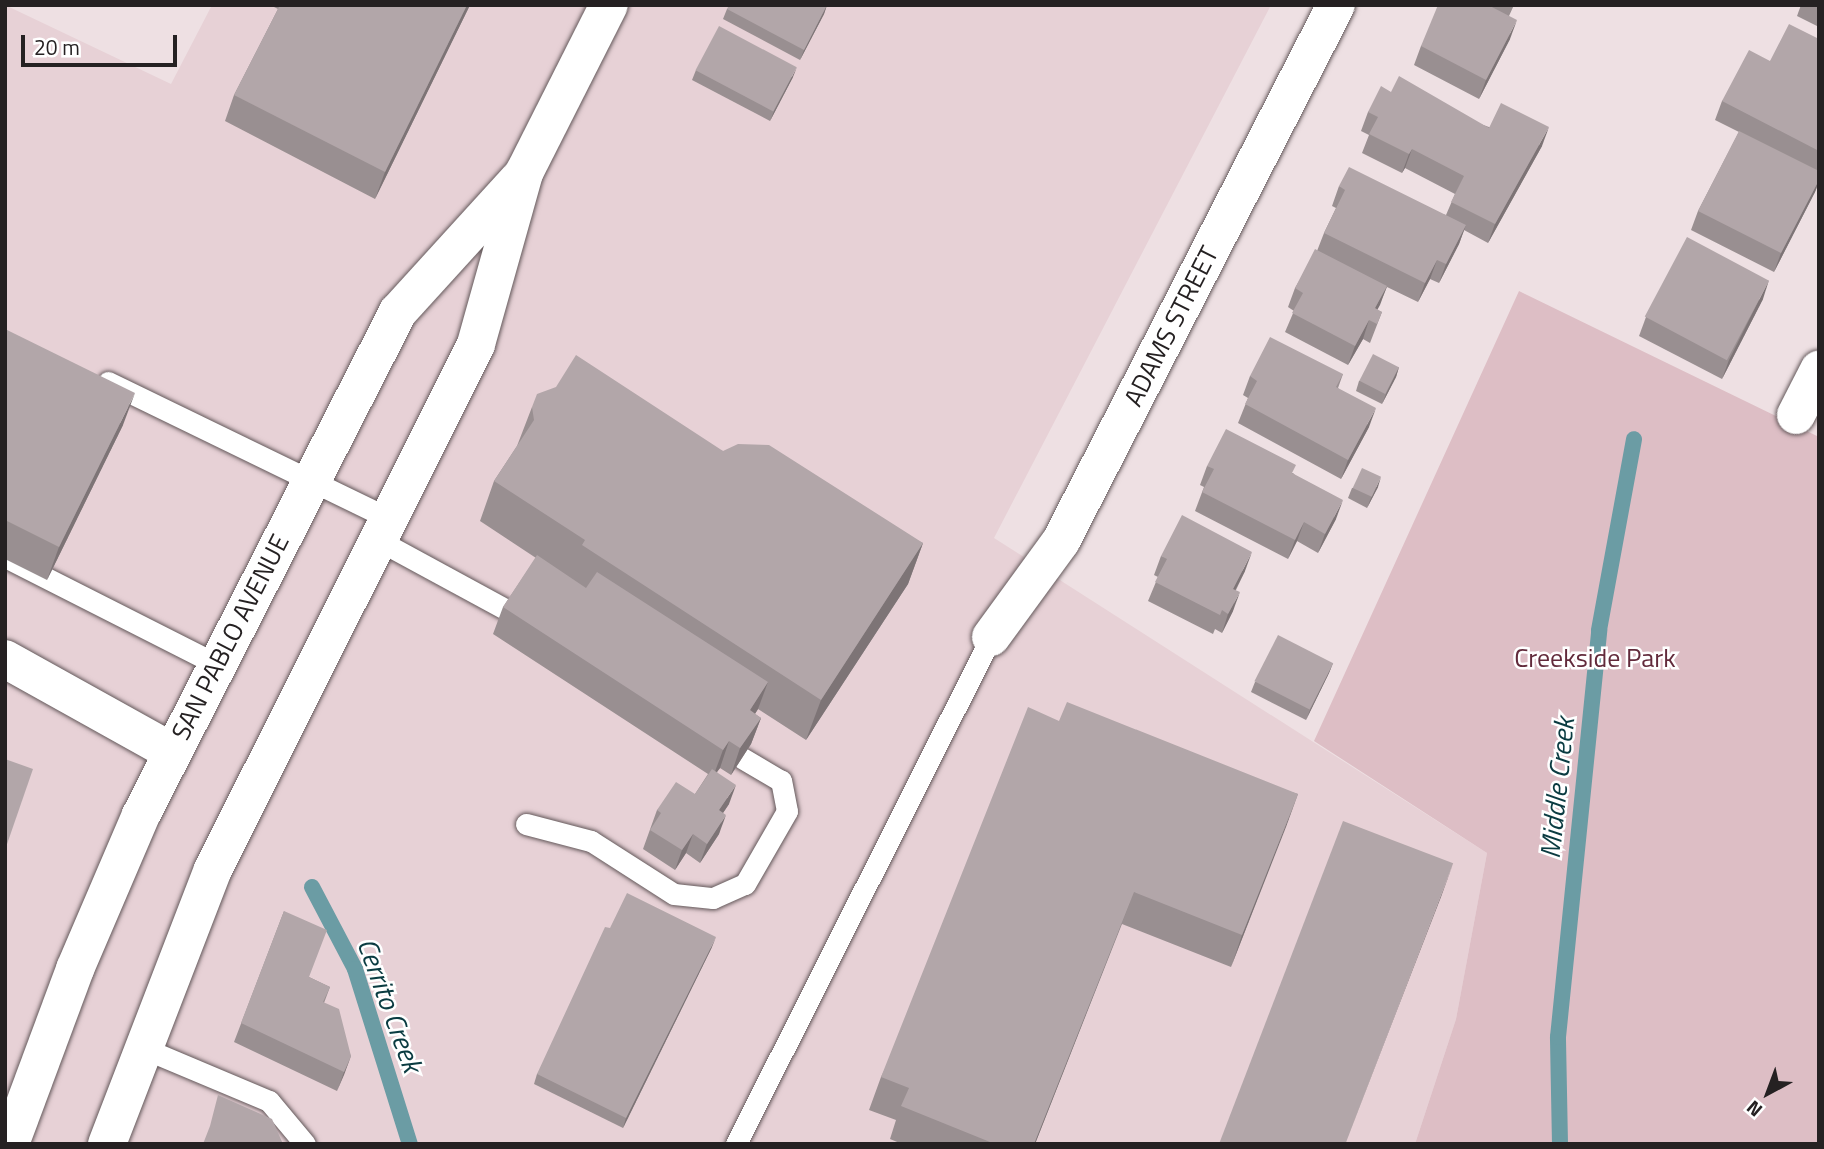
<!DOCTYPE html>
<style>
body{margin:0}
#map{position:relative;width:1824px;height:1149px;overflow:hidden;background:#eee0e3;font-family:"Titillium Web",sans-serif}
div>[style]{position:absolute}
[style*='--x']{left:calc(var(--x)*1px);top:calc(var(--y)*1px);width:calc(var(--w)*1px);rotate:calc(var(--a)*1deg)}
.built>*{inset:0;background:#e7d1d6}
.green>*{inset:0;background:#ddbec5}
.stream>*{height:16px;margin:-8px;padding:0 8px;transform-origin:8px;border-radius:8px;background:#6b9ca4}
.roads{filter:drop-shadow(0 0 2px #63585a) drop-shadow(0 0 2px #63585a)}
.service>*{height:21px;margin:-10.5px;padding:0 10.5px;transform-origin:10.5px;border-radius:10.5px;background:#fff}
.minor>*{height:38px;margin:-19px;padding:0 19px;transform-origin:19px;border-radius:19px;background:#fff}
.primary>*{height:38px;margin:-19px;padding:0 19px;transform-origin:19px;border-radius:19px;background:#fff}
.wall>*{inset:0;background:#998f91}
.shaded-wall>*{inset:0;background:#7d7476}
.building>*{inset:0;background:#b2a6a9;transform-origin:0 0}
span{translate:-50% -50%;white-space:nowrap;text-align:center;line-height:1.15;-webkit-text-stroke:5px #fff;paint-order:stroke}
.street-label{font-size:26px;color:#252122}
.park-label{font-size:26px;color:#622a3b}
.water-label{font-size:28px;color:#0a3b41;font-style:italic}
.frame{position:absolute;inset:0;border:7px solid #252122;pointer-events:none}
.north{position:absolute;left:1733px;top:1058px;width:70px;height:70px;-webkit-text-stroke:5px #fff;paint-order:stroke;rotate:221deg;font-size:19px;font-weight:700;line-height:28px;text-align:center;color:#252122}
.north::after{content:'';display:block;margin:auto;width:24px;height:32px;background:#252122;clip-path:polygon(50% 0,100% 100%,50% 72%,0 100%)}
.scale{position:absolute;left:21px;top:35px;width:156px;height:32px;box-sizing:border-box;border:4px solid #252122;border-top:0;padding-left:9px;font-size:21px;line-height:24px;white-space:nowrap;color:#252122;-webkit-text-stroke:5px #fff;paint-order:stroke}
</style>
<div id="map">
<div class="built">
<div style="clip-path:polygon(5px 5px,171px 84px,212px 5px,1271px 5px,994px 538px,1487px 853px,1456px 1019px,1415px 1144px,5px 1144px)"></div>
</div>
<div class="green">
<div style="clip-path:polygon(1519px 291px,1819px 437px,1819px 1144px,1415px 1144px,1456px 1019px,1487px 853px,1314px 741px)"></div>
</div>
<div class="stream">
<div style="--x:312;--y:887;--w:93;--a:62.3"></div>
<div style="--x:355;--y:969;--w:183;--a:72.6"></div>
<div style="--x:1560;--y:1144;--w:107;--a:-91.1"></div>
<div style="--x:1558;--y:1037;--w:409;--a:-84.2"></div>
<div style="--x:1599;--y:630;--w:194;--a:-79.6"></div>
</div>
<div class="roads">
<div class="service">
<div style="--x:108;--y:382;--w:311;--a:25.9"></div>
<div style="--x:378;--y:540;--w:149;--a:28.5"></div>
<div style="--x:5;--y:557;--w:237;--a:26.9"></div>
<div style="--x:526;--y:824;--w:67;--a:14.7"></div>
<div style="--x:591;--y:841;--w:98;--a:32.6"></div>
<div style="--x:674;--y:894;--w:39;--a:6"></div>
<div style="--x:713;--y:898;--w:35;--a:-24"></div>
<div style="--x:745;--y:884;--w:84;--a:-60.1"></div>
<div style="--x:787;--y:811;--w:31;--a:-101"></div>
<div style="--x:781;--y:781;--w:45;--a:-149.5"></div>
<div style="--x:143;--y:1048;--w:137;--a:22.8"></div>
<div style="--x:269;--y:1101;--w:56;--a:50.1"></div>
<div style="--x:736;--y:1144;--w:568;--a:-63.3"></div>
</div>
<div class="minor">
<div style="--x:1796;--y:415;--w:51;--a:-62.9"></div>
<div style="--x:991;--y:637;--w:119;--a:-53.9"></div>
<div style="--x:1061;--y:541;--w:602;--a:-62.84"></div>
<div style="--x:5;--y:659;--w:191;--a:29.1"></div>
</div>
<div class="primary">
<div style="--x:10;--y:1144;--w:187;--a:-69.6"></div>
<div style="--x:75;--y:969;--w:168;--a:-66.8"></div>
<div style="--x:141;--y:815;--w:565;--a:-62.94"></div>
<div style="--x:398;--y:312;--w:178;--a:-47.7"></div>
<div style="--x:107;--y:1144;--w:294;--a:-68.9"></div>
<div style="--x:213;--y:870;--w:588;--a:-63.43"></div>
<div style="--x:476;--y:344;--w:178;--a:-74.3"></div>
<div style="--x:524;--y:173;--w:188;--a:-63.2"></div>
</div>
</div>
<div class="wall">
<div style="clip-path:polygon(270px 5px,470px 5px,375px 199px,225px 121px,234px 95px,278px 9px)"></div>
<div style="clip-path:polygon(827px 5px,824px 14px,800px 60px,723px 19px,727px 9px)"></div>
<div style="clip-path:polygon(1488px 5px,1514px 5px,1509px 16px,1510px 39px,1479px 99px,1414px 65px,1421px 46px)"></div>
<div style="clip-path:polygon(1801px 5px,1819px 5px,1819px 27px,1797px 16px)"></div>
<div style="clip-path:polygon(1819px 39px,1819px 183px,1815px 192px,1774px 272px,1691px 230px,1698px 211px,1739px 132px,1715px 120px,1722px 101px,1770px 61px)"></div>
<div style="clip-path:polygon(696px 70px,793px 77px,770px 121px,692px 80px)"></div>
<div style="clip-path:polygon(1391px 92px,1542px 146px,1488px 243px,1464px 230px,1459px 244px,1439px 283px,1430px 279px,1418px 302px,1387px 287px,1377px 310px,1382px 312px,1370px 343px,1363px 339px,1348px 365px,1285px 332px,1294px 311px,1288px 307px,1295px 288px,1317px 251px,1324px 233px,1336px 208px,1332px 206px,1339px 186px,1446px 215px,1455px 194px,1405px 168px,1402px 173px,1362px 153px,1369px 135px,1361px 131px,1368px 112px)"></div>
<div style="clip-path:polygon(1763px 299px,1722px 379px,1639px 336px,1646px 317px)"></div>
<div style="clip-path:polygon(5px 329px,123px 425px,47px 580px,5px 559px)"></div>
<div style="clip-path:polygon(1399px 367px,1396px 377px,1382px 404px,1356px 391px,1359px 381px)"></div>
<div style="clip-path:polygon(1343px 374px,1338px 388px,1369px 427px,1341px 479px,1238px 423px,1248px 398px,1243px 395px,1250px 376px)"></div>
<div style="clip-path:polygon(532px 407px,723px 451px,923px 543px,908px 584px,806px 740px,758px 709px,755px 714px,761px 718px,751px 744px,731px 775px,720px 768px,717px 772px,729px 804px,723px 813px,719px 834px,700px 863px,686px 853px,675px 870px,643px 849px,657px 810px,695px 794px,708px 774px,493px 634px,503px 607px,536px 558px,480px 521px,494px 481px,517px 446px)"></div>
<div style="clip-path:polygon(1207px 466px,1293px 473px,1336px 519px,1318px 553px,1297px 541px,1288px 559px,1195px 511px,1204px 487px,1200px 485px)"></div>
<div style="clip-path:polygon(1378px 487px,1367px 508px,1348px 498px,1352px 488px)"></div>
<div style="clip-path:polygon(1161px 556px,1245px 571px,1236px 590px,1233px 611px,1222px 633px,1215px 629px,1213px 634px,1148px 601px,1158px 577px,1154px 575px)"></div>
<div style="clip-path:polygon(1333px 663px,1329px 673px,1306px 720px,1251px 692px,1255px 682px)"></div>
<div style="clip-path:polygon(1059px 721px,1298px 794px,1231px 967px,1122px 924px,1035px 1144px,902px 1144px,890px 1139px,896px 1120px,869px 1110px,881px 1077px)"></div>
<div style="clip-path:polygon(284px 911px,309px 977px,330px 987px,324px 1003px,351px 1056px,337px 1091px,234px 1042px)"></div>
<div style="clip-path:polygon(712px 947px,623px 1128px,534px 1084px,537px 1074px)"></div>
</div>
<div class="shaded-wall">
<div style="clip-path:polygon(467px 5px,470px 5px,375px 199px,385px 172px)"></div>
<div style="clip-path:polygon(827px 5px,824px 14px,800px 60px,804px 50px)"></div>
<div style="clip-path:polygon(1517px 20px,1510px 39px,1479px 99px,1486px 80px)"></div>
<div style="clip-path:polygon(797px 67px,793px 77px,770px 121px,774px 111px)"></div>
<div style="clip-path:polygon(1549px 127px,1542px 146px,1488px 243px,1495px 224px)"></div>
<div style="clip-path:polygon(1412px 149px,1405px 168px,1402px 173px,1409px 154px)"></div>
<div style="clip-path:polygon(1819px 180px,1815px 192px,1774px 272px,1781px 253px)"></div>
<div style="clip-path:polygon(1466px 225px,1459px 244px,1439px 283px,1446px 264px)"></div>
<div style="clip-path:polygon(1437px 260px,1430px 279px,1418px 302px,1425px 283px)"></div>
<div style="clip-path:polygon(1769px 280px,1763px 299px,1722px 379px,1729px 360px)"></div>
<div style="clip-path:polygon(1387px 286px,1380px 305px,1371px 321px,1375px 308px)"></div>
<div style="clip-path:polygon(1369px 320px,1363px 339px,1348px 365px,1355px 346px)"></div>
<div style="clip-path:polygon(1399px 367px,1396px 377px,1382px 404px,1386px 394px)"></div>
<div style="clip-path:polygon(135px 393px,123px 425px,47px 580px,59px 547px)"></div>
<div style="clip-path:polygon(1376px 408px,1369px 427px,1341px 479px,1348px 460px)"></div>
<div style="clip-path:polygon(1381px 477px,1378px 487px,1367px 508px,1371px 498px)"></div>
<div style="clip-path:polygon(1343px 500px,1336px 519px,1318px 553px,1325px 534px)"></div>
<div style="clip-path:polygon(1304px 522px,1297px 541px,1288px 559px,1295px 540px)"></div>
<div style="clip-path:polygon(923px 543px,908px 584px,806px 740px,821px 700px)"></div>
<div style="clip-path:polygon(1252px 552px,1245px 571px,1226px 608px,1233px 589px)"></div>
<div style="clip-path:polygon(1240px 592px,1233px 611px,1222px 633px,1228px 614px)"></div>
<div style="clip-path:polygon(1333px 663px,1329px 673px,1306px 720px,1310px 710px)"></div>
<div style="clip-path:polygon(768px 682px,758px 709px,740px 737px,750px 710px)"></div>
<div style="clip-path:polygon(761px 718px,751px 744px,731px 775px,740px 748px)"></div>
<div style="clip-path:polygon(729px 741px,720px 768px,713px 777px,723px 750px)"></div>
<div style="clip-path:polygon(736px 785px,729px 804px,712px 829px,719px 810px)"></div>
<div style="clip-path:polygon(1298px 794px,1286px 827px,1231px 967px,1242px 935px)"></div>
<div style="clip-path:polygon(726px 815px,719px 834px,700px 863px,707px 844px)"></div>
<div style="clip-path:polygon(693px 834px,686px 853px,675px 870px,682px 850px)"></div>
<div style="clip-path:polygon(1453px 864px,1441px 897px,1345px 1144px)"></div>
<div style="clip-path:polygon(1134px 892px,1035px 1144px,1034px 1144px)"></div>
<div style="clip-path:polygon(716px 937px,712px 947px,623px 1128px,626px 1118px)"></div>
<div style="clip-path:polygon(351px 1056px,344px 1075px,337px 1091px,344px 1072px)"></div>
</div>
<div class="building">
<div style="clip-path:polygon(280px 5px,467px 5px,385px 172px,234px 95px)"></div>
<div style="clip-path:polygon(729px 5px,827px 5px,804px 50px,727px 9px)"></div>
<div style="clip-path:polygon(1438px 5px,1488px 5px,1517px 20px,1486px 80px,1421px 46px)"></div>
<div style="clip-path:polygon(1789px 24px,1819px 39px,1819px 151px,1722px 101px,1749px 50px,1770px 61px)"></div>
<div style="left:719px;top:26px;width:88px;height:50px;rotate:28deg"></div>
<div style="clip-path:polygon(1399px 76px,1489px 128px,1501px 103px,1549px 127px,1495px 224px,1451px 202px,1464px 176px,1412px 149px,1409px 154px,1369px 134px,1378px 117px,1368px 112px,1381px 86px,1391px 92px)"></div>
<div style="clip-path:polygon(1739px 131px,1819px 171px,1819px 180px,1781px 253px,1698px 211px)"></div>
<div style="clip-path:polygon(1349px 167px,1466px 225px,1446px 264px,1437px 260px,1425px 283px,1324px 233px,1345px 190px,1339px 186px)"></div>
<div style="left:1687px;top:237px;width:93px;height:90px;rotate:28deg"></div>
<div style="clip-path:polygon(1315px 249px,1387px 286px,1375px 308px,1382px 312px,1377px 324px,1369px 320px,1355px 346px,1292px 313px,1303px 293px,1295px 288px)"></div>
<div style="clip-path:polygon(5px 329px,135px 393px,59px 547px,5px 520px)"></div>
<div style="clip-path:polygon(1270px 337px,1343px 374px,1336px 387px,1376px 408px,1348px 460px,1245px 404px,1257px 381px,1250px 376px)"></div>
<div style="left:1373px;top:354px;width:29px;height:30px;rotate:27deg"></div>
<div style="clip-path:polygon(576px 355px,723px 451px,738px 444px,769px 445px,923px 543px,821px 700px,602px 558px,582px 545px,585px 540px,494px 481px,534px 420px,532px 407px,537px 394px,556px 387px)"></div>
<div style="clip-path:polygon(1226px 429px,1296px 465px,1292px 473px,1343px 500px,1325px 534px,1304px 522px,1295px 540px,1202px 492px,1214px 469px,1207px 466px)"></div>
<div style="left:1362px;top:468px;width:21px;height:22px;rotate:25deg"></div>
<div style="clip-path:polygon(1182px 515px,1252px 552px,1233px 589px,1240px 592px,1228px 614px,1222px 610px,1220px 615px,1155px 582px,1167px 559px,1161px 556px)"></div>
<div style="clip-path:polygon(537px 555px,586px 588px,597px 572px,768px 682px,750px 710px,761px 718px,740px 748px,729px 741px,723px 750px,503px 607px)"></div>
<div style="left:1278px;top:635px;width:62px;height:52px;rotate:27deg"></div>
<div style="clip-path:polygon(1067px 702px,1298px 794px,1242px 935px,1134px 892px,1034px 1144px,995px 1144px,901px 1106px,909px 1088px,881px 1077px,1028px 707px,1059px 721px)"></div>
<div style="clip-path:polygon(5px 759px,33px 769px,5px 850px)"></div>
<div style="clip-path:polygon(712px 769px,736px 785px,719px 810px,726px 815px,707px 844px,693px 834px,682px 850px,650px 830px,661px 813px,657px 810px,676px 782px,695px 794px)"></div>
<div style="left:1343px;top:821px;width:118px;height:346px;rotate:21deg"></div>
<div style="clip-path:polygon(627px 893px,716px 937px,626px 1118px,537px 1074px,605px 927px,610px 928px)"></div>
<div style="clip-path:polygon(284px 911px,327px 930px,309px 977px,330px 987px,323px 1002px,339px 1009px,351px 1056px,344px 1072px,241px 1023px)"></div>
<div style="clip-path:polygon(218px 1095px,272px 1119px,283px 1144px,203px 1144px,210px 1126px)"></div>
</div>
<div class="street-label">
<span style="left:1171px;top:326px;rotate:-63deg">ADAMS STREET</span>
<span style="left:230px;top:637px;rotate:-63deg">SAN PABLO AVENUE</span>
</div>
<div class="park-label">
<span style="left:1595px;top:658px">Creekside Park</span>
</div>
<div class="water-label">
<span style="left:1557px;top:788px;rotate:-84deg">Middle Creek</span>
<span style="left:390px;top:1005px;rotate:70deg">Cerrito Creek</span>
</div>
<div class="frame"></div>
<div class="north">N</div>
<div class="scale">20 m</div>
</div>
